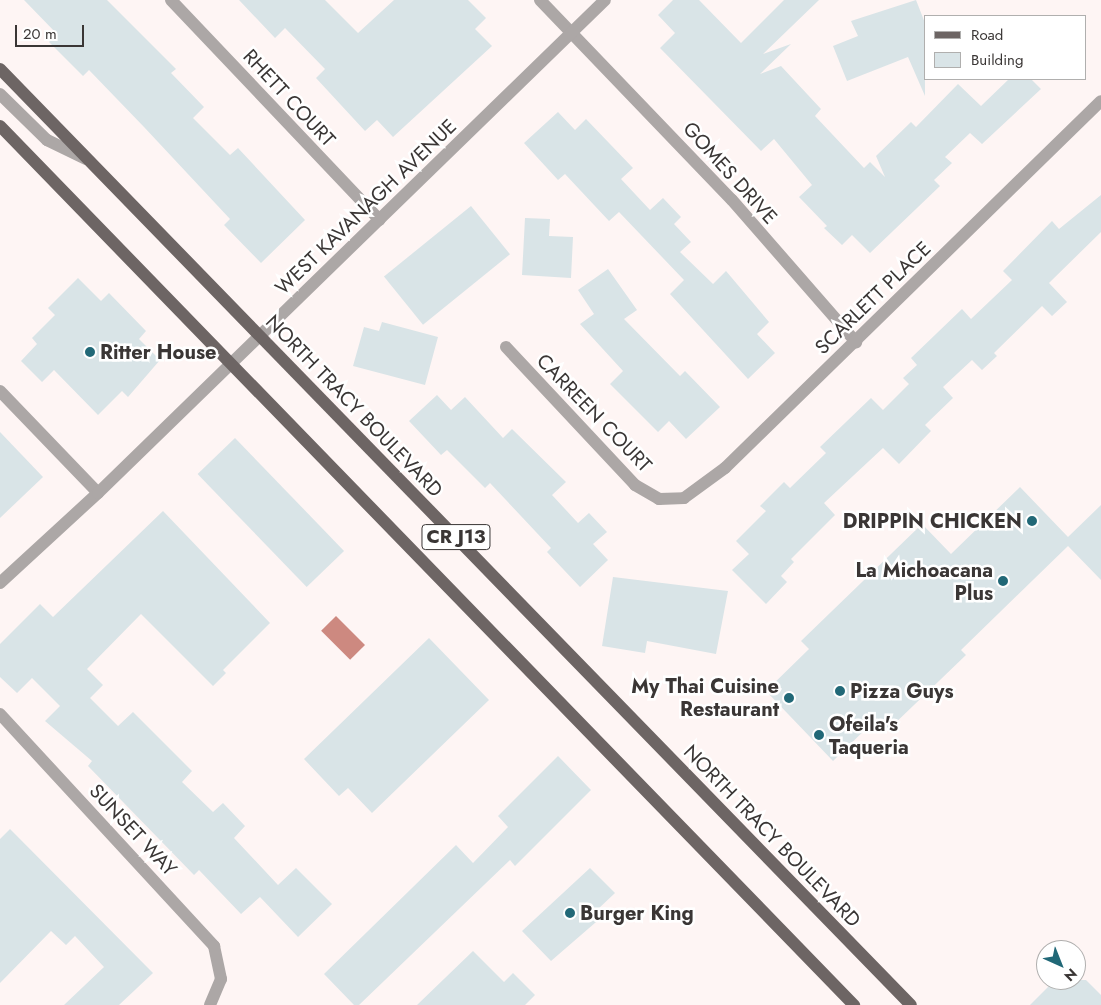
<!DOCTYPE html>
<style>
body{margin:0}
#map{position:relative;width:1101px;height:1005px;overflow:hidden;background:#fef5f4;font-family:Jost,sans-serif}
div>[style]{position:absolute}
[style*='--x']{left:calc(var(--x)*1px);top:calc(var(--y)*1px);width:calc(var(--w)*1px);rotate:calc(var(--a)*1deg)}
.water>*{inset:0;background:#cd8980;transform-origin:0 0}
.building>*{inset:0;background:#d9e4e7;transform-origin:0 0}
.minor>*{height:12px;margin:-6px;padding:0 6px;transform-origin:6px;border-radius:6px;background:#aca7a6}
.primary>*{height:12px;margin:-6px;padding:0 6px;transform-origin:6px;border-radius:6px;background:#6d6564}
.dots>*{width:14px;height:14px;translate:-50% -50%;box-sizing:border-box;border:2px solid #fff;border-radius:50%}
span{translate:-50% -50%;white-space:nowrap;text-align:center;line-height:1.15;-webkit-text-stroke:5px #fff;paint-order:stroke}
.shield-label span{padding:1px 4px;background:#fff;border:1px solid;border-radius:4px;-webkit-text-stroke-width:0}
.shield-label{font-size:19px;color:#3a3635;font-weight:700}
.street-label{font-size:20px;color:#3a3635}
.poi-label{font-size:20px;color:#3a3635;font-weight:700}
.left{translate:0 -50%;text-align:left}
.right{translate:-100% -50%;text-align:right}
.legend{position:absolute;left:924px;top:15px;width:162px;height:65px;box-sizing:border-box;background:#fff;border:1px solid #b0afae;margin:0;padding:6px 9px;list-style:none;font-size:15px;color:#3a3635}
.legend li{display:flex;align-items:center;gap:10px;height:25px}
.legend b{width:25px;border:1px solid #b0afae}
.north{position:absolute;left:1036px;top:940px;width:50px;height:50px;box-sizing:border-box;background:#fff;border:1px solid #b0afae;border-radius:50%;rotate:136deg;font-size:14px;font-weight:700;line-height:20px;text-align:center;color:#3a3635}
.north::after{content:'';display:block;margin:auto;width:18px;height:22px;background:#216877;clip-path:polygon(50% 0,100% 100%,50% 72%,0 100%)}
.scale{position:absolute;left:15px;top:25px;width:69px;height:22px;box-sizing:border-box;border:2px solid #3a3635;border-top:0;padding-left:6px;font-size:15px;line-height:18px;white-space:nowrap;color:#3a3635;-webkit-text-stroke:4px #fff;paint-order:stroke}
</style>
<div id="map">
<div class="water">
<div style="left:336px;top:616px;width:41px;height:21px;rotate:45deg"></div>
</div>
<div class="building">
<div style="clip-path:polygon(24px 0,107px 0,176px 69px,171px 73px,204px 107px,193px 118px,230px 155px,238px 148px,305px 220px,261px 263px,224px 225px,230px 219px,144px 127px,89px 70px,83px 76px,49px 42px,57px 34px)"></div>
<div style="clip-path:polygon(239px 0,325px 0,358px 33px,394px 0,468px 0,486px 18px,475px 29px,492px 46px,393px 137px,377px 120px,365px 131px,316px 78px,325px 69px,285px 28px,275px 38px)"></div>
<div style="clip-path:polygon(673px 0,699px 0,741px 43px,784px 0,819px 0,763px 54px,791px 44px,760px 74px,781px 66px,821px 109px,815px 116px,864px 168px,870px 162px,885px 177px,876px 156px,911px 122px,916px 127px,958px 84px,981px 106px,1009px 79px,1031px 79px,1041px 89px,982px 144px,970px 133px,945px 157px,952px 163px,934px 180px,940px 186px,870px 253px,852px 235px,842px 245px,824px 228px,827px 226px,799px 197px,812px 185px,774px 139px,761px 151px,660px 48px,675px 33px,658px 15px)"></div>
<div style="clip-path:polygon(916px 0,925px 23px,925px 96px,908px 57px,847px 81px,833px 46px,858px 36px,851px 21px)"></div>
<div style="clip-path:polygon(558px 112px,575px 130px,586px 119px,633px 168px,621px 179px,650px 210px,663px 198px,681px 217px,674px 224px,691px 242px,680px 252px,713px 284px,726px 271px,769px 322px,757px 334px,775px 353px,748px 379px,670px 294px,684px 280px,619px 212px,609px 221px,565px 174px,558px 180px,524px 143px)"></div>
<div style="clip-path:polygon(1101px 195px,1101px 232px,1049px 283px,1067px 302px,1052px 316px,1042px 306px,994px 353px,997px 356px,982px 370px,972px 360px,943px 387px,953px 398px,925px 425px,931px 431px,899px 464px,883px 448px,824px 503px,835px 515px,791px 559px,794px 562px,781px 576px,787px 582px,766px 604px,732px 570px,749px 554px,736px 541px,766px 511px,760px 506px,784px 482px,790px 488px,826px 453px,820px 447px,871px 398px,883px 410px,909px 384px,903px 378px,917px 365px,911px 358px,962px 309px,971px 319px,1012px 280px,1003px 271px,1052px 221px,1059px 229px)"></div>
<div style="left:471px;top:206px;width:62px;height:112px;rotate:51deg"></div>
<div style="clip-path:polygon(525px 218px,550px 219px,549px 236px,573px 237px,571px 278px,522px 275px)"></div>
<div style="clip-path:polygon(608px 269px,637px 310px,624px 319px,680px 376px,685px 371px,720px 407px,686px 439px,669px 421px,658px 432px,610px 384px,623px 371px,580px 324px,594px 314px,578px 290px)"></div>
<div style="clip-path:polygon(78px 278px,101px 301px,109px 293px,146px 331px,139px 339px,160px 360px,128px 397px,122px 391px,98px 415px,54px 370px,42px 382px,21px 361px,37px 344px,32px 338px,55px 315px,48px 308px)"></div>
<div style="clip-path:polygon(382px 322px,438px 337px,425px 385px,353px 366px,364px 327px,379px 331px)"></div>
<div style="clip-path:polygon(437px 395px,451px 410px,465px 397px,503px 438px,512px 429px,566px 482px,552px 495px,578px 523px,589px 513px,607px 532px,593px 544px,608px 560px,580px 587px,547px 552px,551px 548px,490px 483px,485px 488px,447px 450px,441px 455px,409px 421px)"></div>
<div style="clip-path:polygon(0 432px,43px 477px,0 518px)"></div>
<div style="left:235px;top:438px;width:157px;height:52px;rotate:46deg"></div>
<div style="clip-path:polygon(1020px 487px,1068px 537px,1101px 505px,1101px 580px,1068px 546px,961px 650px,966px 655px,888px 730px,877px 718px,833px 761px,766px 691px,809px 649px,801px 641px,922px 524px,951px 554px)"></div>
<div style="clip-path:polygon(163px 511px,270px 623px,223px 670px,226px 673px,213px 686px,141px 614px,87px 669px,103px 685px,90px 698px,118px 726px,133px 712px,192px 771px,182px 782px,213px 812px,223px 803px,245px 826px,234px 838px,278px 885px,296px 868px,332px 904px,298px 937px,260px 897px,241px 914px,199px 870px,194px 875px,88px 766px,92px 761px,45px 721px,60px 706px,32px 678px,17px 693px,0 677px,0 644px,40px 604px,53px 617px)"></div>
<div style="clip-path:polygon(613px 577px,728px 591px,716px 654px,647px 641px,645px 653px,602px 646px)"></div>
<div style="clip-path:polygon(429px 638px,489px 700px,372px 813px,348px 788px,339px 796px,304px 759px)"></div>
<div style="clip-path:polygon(558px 756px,591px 790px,515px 866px,510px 860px,359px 1005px,354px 1005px,324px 974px,456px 845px,473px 863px,508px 827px,498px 816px)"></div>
<div style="clip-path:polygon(10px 829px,153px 973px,119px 1005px,64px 1005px,104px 967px,75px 936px,66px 945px,51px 931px,0 983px,0 839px)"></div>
<div style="clip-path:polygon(590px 868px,615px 893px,597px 910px,603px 916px,551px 961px,522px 931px)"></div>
<div style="clip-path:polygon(473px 951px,504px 982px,513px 973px,535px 995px,525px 1005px,417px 1005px)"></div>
<div style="clip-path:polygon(1055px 980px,1086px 980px,1101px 995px,1101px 1005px,1030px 1005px)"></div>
</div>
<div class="minor">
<div style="--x:171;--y:0;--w:303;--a:46.5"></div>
<div style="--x:540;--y:0;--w:277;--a:46.2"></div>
<div style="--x:732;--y:200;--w:189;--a:48.9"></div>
<div style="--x:0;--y:94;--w:66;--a:44.4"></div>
<div style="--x:47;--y:140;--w:43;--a:26"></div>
<div style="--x:506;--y:347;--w:189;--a:46.9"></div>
<div style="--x:635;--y:485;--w:28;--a:30"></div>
<div style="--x:659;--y:499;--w:25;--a:-2"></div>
<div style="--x:684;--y:498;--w:51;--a:-36.2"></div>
<div style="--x:725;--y:468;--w:525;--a:-44.31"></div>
<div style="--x:0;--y:391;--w:141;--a:46.1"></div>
<div style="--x:0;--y:583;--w:133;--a:-42.6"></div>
<div style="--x:98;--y:493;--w:707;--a:-44.2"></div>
<div style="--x:0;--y:714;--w:316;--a:47.3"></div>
<div style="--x:214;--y:946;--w:34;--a:78"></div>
<div style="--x:221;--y:979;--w:28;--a:113"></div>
</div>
<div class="primary">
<div style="--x:0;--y:69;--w:1306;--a:45.78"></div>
<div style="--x:0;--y:126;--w:1226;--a:45.83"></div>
</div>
<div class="dots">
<div style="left:90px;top:352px;background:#216877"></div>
<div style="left:1032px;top:521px;background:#216877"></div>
<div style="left:1003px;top:581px;background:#216877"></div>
<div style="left:840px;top:691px;background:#216877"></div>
<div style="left:789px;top:698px;background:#216877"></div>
<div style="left:819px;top:735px;background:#216877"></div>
<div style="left:570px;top:913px;background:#216877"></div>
</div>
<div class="shield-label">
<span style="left:456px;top:537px">CR J13</span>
</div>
<div class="street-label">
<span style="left:289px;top:98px;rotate:47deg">RHETT COURT</span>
<span style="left:730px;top:173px;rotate:48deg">GOMES DRIVE</span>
<span style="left:366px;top:207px;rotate:-44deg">WEST KAVANAGH AVENUE</span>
<span style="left:873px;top:298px;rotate:-44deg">SCARLETT PLACE</span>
<span style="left:354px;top:406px;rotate:46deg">NORTH TRACY BOULEVARD</span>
<span style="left:594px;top:413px;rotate:46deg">CARREEN COURT</span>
<span style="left:133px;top:830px;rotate:47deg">SUNSET WAY</span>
<span style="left:772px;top:836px;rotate:46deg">NORTH TRACY BOULEVARD</span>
</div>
<div class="poi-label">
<span class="left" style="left:100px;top:352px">Ritter House</span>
<span class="right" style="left:1022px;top:521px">DRIPPIN CHICKEN</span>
<span class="right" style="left:993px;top:582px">La Michoacana<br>Plus</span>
<span class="right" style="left:779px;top:698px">My Thai Cuisine<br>Restaurant</span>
<span class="left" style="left:850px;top:691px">Pizza Guys</span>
<span class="left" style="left:829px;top:736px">Ofeila's<br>Taqueria</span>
<span class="left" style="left:580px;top:913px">Burger King</span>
</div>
<ul class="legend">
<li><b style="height:6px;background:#6d6564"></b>Road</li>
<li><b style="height:14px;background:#d9e4e7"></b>Building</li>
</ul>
<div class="north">N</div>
<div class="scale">20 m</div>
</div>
